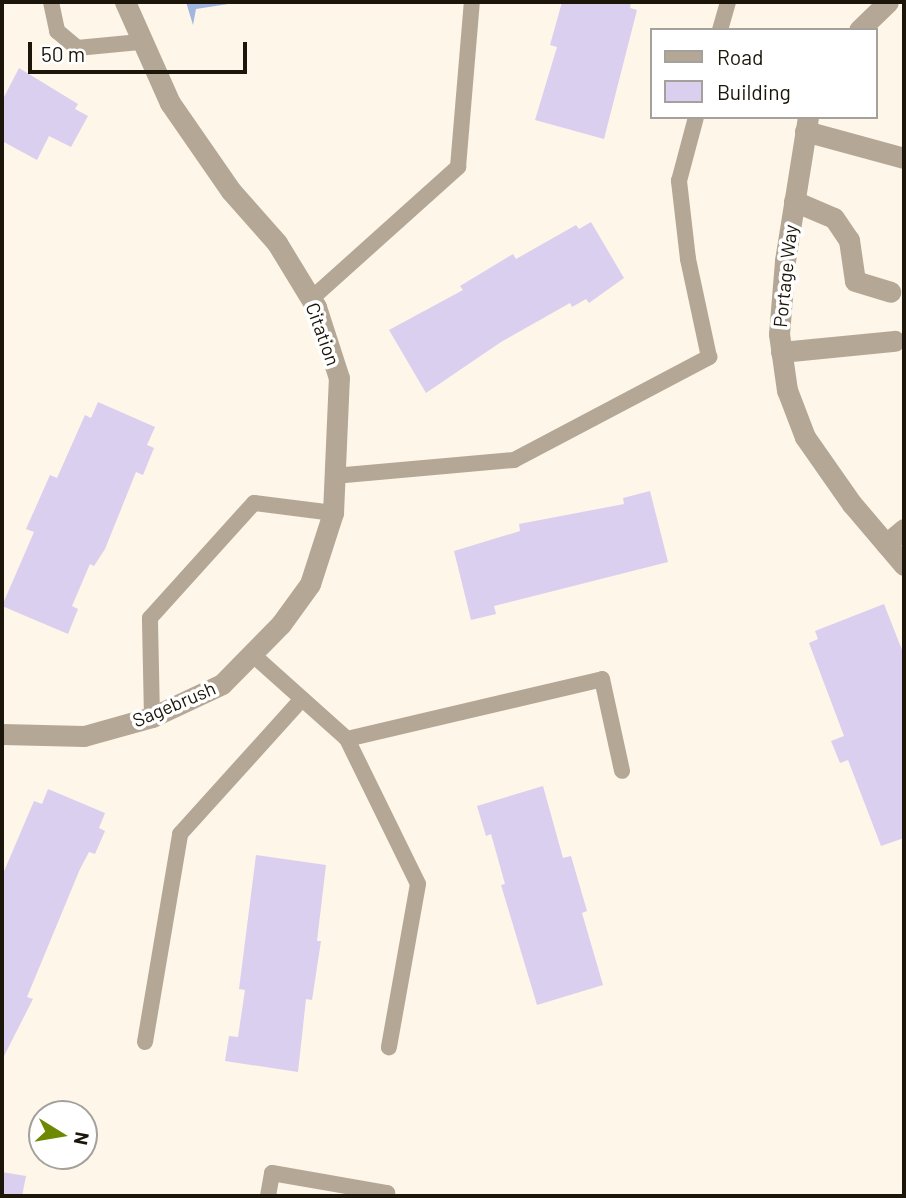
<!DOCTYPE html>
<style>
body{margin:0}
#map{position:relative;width:906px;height:1198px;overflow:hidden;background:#fdf6e9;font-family:Barlow,sans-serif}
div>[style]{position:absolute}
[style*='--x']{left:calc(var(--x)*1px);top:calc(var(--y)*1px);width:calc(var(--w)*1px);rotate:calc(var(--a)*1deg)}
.water>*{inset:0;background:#a1b7df}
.building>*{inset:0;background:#dbcfef}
.service>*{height:16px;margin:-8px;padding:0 8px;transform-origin:8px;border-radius:8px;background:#b5a796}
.minor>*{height:21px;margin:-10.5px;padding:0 10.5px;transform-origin:10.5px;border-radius:10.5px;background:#b5a796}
span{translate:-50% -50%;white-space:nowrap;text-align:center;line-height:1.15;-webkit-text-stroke:7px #fff;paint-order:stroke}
.street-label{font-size:19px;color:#1b150a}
.frame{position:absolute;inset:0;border:4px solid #1b150a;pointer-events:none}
.legend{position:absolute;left:650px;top:28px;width:228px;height:91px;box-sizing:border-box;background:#fff;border:2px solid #a4a19d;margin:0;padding:9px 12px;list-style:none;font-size:21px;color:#1b150a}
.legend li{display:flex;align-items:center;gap:14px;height:35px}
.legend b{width:35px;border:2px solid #a4a19d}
.north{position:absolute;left:28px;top:1100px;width:70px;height:70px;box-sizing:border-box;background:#fff;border:2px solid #a4a19d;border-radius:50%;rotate:101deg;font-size:19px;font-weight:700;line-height:28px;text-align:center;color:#1b150a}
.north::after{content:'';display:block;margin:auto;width:24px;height:32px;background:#6d8900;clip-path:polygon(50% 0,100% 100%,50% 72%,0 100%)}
.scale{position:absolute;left:28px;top:42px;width:219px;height:32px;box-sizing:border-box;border:4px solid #1b150a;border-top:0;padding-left:9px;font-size:21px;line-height:24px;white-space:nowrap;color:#1b150a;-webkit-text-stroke:5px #fff;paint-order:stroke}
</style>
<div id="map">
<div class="water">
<div style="clip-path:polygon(186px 2px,241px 2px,196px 9px,193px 25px)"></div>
</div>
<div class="building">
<div style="clip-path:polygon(562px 2px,631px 2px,630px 8px,637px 10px,604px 139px,535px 120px,557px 47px,550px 45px)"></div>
<div style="clip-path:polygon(19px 68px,78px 104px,75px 109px,88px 116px,71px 147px,49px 136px,37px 160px,2px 141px,2px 101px)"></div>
<div style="clip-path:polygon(591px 222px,624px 278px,589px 303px,586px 299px,572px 307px,570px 303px,501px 342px,426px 393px,389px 330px,463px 290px,460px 286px,513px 254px,516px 259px,576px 225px,579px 229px)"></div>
<div style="clip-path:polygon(98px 402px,155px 427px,147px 445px,154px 448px,143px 475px,136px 472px,105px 549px,94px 566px,90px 564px,72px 606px,78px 609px,68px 634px,2px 606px,34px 532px,26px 529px,50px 475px,57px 478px,85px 415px,91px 418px)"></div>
<div style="clip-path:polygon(650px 491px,668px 562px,494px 606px,496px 614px,471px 620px,454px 551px,520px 531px,519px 524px,624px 504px,623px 498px)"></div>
<div style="clip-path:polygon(884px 604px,904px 655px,904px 838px,881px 846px,848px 760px,840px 763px,831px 741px,844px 736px,809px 643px,818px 639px,815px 631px)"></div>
<div style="clip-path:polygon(543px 786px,563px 858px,571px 856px,587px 911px,582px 913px,603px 985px,537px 1005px,501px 885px,505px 884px,491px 834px,486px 836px,477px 806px)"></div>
<div style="clip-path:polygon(48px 789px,105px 813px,99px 828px,105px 831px,95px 854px,89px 852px,80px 869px,27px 997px,33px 999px,2px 1060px,2px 876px,34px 801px,42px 804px)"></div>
<div style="clip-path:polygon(256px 855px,326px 865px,317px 941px,321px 941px,312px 1000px,306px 999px,298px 1072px,225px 1061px,229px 1036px,238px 1037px,245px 990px,239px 989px)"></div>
<div style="clip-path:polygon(2px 1172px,26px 1176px,22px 1196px,2px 1196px)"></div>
</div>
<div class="service">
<div style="--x:51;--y:2;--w:30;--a:78"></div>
<div style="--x:57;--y:31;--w:26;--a:40"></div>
<div style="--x:77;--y:48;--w:63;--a:-5.4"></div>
<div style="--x:720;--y:30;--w:29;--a:-74"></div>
<div style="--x:311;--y:299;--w:198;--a:-41.9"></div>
<div style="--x:458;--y:167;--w:166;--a:-85.2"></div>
<div style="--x:334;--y:476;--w:181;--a:-5.1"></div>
<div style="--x:514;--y:460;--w:221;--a:-27.8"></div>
<div style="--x:709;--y:357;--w:100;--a:-102.1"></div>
<div style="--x:688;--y:259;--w:79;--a:-96.6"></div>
<div style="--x:679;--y:181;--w:66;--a:-75.1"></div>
<div style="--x:252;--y:654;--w:127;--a:41.8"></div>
<div style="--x:347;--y:739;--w:161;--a:63.9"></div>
<div style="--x:418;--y:884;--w:166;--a:100.1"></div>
<div style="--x:152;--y:717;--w:99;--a:-91.2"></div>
<div style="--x:150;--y:618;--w:155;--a:-47.9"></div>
<div style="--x:254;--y:503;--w:80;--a:7.2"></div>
<div style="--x:347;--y:739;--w:262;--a:-13.2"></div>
<div style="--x:602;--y:679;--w:94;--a:77.7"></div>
<div style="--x:145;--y:1042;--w:211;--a:-80.4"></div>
<div style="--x:180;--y:834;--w:182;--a:-47.9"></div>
<div style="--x:268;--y:1196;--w:23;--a:-80"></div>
<div style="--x:272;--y:1173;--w:117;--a:9.9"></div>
<div style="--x:387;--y:1193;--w:3;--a:108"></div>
</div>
<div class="minor">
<div style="--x:859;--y:30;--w:40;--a:-44"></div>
<div style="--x:808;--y:117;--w:146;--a:99.1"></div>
<div style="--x:785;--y:261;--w:73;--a:94.7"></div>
<div style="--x:779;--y:334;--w:57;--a:81.9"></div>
<div style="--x:787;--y:390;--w:50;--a:69"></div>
<div style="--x:805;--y:437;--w:82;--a:55"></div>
<div style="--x:852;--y:504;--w:80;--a:49.6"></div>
<div style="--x:805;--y:131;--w:103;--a:15.3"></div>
<div style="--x:794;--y:201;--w:43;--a:23"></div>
<div style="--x:834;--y:218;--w:27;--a:56"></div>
<div style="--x:849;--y:240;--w:41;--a:81.7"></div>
<div style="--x:855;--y:281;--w:37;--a:17"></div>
<div style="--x:781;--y:352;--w:114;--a:-5.6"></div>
<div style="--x:886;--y:544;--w:23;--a:-40"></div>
<div style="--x:2;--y:734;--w:82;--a:1.4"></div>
<div style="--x:84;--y:736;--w:71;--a:-15.6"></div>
<div style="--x:152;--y:717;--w:77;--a:-25.2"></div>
<div style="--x:222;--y:684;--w:84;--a:-45.5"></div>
<div style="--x:281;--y:624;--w:49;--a:-54.1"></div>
<div style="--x:310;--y:584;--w:75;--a:-72.1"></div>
<div style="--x:333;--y:513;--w:135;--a:-87.5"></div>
<div style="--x:339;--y:378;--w:75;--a:-107.9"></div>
<div style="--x:316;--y:307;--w:75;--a:-121.4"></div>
<div style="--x:277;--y:243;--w:69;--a:-131.5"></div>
<div style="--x:231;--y:191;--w:107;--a:-124.7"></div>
<div style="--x:170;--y:103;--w:111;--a:-114"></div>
</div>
<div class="street-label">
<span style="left:785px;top:276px;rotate:-84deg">Portage Way</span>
<span style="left:323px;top:334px;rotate:70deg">Citation</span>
<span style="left:174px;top:704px;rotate:-23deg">Sagebrush</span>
</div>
<div class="frame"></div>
<ul class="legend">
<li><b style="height:9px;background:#b5a796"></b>Road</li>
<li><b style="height:19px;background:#dbcfef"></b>Building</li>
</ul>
<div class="north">N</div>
<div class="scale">50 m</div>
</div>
